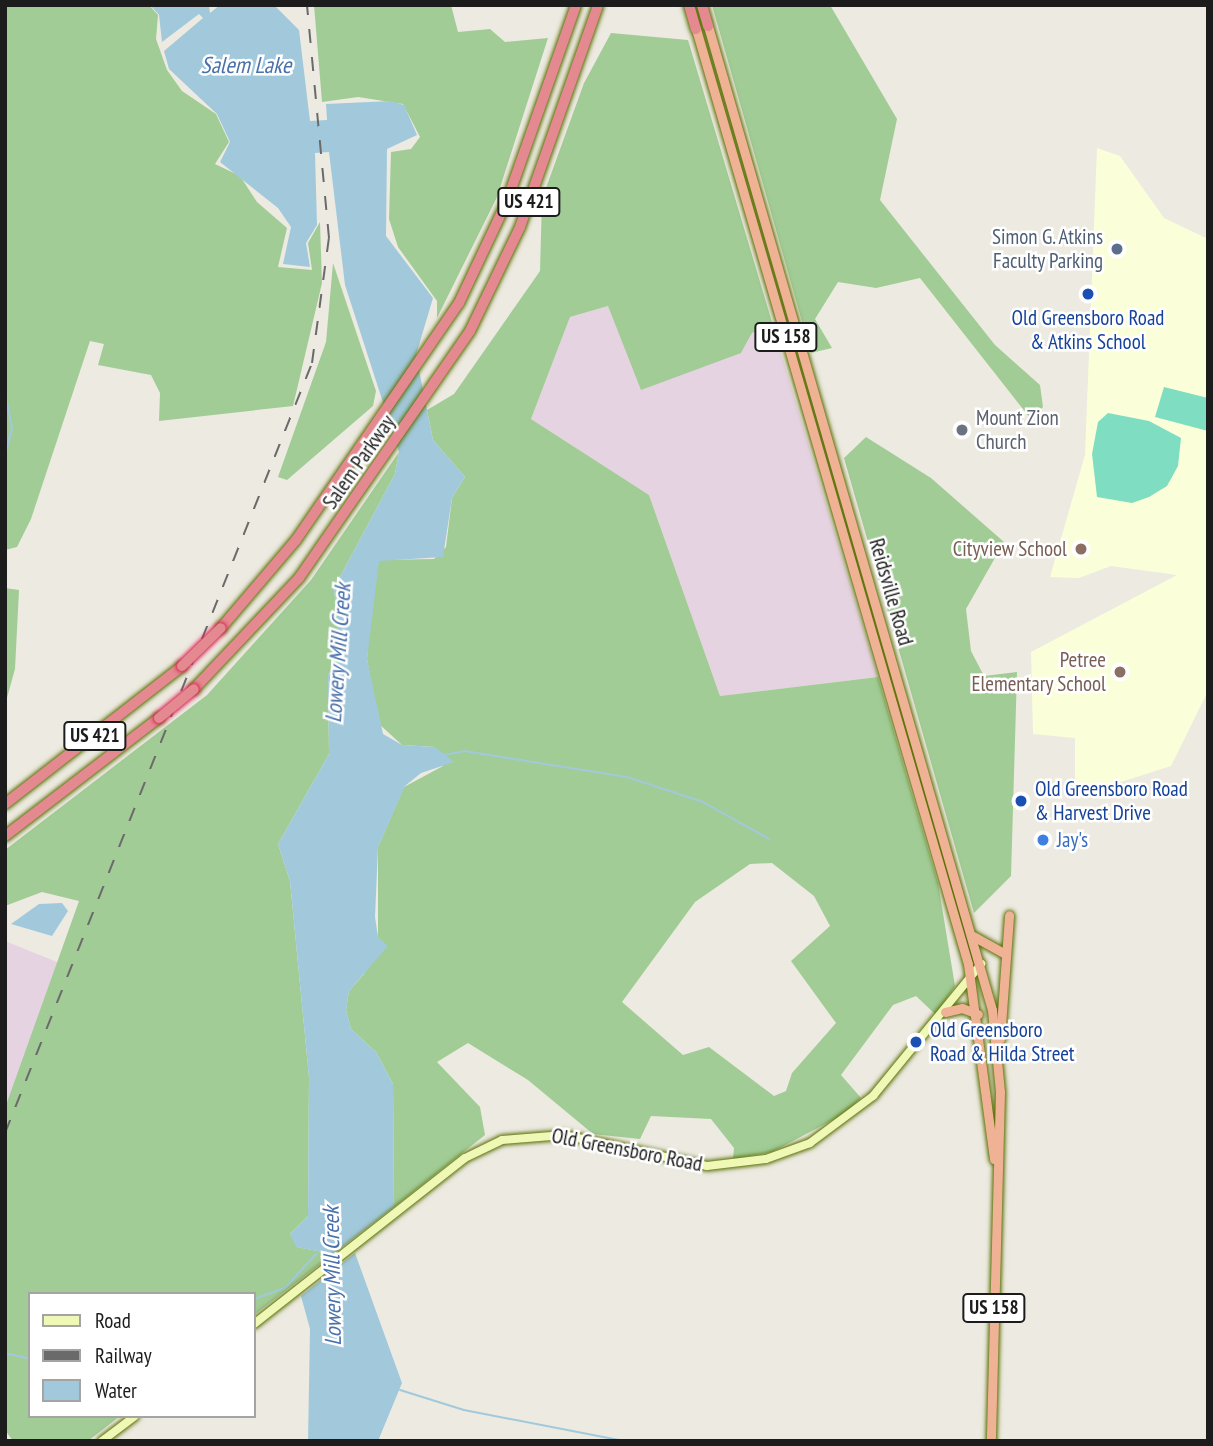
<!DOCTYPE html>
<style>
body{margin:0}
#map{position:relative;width:1213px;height:1446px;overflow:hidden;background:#edeae1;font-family:"PT Sans Narrow",sans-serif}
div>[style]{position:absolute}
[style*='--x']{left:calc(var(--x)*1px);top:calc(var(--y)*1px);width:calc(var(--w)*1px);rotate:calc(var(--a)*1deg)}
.industrial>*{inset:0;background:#e6d3e1}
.education>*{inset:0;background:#fbffd9}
.forest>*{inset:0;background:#a1cc96}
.pitch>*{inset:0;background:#7fddc1}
.water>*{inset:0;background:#a1c9db}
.stream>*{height:2px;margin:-1px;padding:0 1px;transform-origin:1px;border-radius:1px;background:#a1c9db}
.roads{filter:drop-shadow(0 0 2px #5a7006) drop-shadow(0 0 2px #5a7006)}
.secondary>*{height:8px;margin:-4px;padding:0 4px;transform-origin:4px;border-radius:4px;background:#eff8b4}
.trunk>*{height:9px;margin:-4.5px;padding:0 4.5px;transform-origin:4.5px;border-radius:4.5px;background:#f0b295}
.motorway>*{height:10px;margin:-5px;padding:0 5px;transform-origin:5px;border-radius:5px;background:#e58991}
.rail>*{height:2px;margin-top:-1px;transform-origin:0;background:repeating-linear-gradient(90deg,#6a6a6a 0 14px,transparent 0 28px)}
.bridges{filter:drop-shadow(0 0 2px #d52551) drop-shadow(0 0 2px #d52551)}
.motorway-bridge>*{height:10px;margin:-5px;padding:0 5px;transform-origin:5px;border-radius:5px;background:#e58991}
.dots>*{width:19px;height:19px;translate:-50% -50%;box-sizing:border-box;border:4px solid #fff;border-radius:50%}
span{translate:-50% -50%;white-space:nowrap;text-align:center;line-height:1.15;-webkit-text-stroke:5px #fff;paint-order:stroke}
.shield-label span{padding:2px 5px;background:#fff;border:2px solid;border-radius:5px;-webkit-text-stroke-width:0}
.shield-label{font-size:19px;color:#1c1c1c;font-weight:700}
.service-label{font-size:21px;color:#4e5e75}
.right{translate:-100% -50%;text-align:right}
.transit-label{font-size:21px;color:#164399}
.left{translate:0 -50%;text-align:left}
.worship-label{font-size:21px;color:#5b616d}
.street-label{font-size:21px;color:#1c1c1c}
.education-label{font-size:21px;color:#785e54}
.shop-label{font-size:21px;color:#366cbe}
.water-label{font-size:23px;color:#4a71aa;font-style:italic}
.frame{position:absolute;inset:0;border:7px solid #1c1c1c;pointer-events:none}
.legend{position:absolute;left:28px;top:1292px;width:228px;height:126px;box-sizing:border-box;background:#fff;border:2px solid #a4a4a4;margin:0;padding:9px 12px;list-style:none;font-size:21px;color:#1c1c1c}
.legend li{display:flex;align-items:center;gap:14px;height:35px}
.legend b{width:35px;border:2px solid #a4a4a4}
</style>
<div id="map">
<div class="industrial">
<div style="clip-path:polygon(608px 306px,741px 353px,752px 333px,772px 322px,878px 677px,720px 696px,649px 495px,531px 419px,570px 317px)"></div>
<div style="clip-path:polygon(5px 941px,62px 964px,5px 1110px)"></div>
</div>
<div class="education">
<div style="clip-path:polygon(1097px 148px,1120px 156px,1164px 218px,1208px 239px,1208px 691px,1171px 766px,1099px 789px,1075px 784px,1075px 738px,1033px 734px,1031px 652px,1177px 575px,1111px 566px,1079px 578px,1050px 577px,1085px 455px)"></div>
</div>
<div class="forest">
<div style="clip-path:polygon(5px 5px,149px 5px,158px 15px,156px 39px,167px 70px,182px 91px,216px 114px,229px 142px,215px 164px,240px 176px,257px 202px,287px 228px,278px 267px,312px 270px,308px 243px,320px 222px,322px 283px,293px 406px,159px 421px,160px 393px,151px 375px,98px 365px,104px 344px,90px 341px,31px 519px,17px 547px,5px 550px)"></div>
<div style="clip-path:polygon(314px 5px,451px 5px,458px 32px,490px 29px,505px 42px,548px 38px,497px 197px,437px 318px,437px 301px,398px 247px,389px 219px,391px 152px,411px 149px,420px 137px,403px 104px,358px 97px,322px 102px)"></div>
<div style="clip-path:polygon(712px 5px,830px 5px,897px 119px,880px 200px,995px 345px,1040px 385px,1043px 407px,1030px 418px,920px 278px,876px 288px,838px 282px,815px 319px,832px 348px,811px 353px)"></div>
<div style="clip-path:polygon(evenodd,611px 33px,688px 40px,772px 322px,752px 333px,741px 353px,641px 390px,608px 306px,570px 317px,531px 419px,649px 495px,720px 696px,878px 677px,938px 883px,955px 986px,936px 1015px,916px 996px,893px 1005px,841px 1075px,861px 1098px,844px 1114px,772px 1152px,733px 1159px,734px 1148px,711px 1119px,651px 1116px,640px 1139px,593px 1134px,528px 1080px,468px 1043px,437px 1062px,480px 1107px,485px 1135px,394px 1207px,393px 1084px,376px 1052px,351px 1029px,346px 1010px,349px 991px,364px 974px,378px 937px,378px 847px,404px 787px,443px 766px,435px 747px,402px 745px,378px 723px,367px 659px,374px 571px,379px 560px,434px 559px,446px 547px,452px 498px,465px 477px,433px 440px,427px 410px,454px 394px,540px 271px,542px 199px,584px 83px,611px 33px,772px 863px,814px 896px,830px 926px,791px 961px,836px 1023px,792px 1073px,786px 1091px,774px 1096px,709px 1047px,683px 1055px,622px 1002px,695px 902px,750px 864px,772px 863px)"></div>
<div style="clip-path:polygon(333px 263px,376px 391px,373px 406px,287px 480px,278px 477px,326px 342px)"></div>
<div style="clip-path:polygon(866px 437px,931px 478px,1004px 542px,966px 609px,971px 651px,984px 676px,1017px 672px,1011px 876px,974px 913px,844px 458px)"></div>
<div style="clip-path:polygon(399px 452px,395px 474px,334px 588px,341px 659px,328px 675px,329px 754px,278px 844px,290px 881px,309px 1077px,308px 1216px,290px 1234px,297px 1247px,333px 1254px,254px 1315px,254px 1294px,30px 1294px,30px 1416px,120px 1416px,88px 1441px,13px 1441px,5px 1430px,5px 1108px,79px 901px,42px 892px,5px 906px,5px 850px,207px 695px,311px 580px)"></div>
<div style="clip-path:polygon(5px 588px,19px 590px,15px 669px,5px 705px)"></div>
</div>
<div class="pitch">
<div style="clip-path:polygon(1164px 387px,1208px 398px,1208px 431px,1155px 417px)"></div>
<div style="clip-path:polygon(1108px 413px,1149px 421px,1181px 438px,1178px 466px,1167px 486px,1149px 497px,1132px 503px,1097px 497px,1092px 454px,1098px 422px)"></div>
</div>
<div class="water">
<div style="clip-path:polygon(150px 5px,209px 5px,210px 13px,220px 5px,275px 6px,299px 30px,310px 121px,327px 120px,326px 104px,391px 101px,404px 105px,417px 135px,387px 149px,386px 236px,433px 298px,416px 355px,433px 440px,465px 477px,452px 498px,443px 557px,379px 561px,367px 659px,383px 734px,402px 745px,435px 747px,454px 762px,421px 773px,405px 786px,378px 847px,375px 917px,378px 937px,388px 946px,349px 991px,346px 1010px,351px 1029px,376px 1052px,393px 1084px,394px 1207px,333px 1254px,296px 1247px,290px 1234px,308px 1216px,309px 1077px,290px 881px,278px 844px,329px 754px,328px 675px,341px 659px,334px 588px,395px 474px,399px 452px,345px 285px,329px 152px,315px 153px,317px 225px,306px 243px,310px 267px,283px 264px,291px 227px,278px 208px,220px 162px,230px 142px,217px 114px,169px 69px,164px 51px,203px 18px,199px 14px,162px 42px,159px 15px)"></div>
<div style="clip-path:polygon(62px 903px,68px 911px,52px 936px,11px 924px,39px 904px)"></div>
<div style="clip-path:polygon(355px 1253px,402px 1383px,378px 1441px,308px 1441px,310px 1329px,301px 1296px)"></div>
</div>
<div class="stream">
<div style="--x:5;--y:392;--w:37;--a:79"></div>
<div style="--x:12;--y:428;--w:29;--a:104"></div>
<div style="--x:444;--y:755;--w:20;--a:-11"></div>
<div style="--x:464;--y:751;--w:165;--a:9.1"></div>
<div style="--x:627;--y:777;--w:80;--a:18.2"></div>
<div style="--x:703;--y:802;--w:76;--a:29.3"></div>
<div style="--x:254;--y:1299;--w:33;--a:-20"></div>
<div style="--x:285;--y:1288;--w:46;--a:-47.6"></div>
<div style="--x:5;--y:1353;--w:26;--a:13"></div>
<div style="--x:400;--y:1390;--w:67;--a:17.4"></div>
<div style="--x:464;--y:1410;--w:163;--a:11"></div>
</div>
<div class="roads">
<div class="secondary">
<div style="--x:254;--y:1324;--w:268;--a:-38.2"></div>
<div style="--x:465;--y:1158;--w:41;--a:-25.9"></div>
<div style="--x:502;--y:1140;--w:62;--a:-4.6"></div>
<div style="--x:564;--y:1135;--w:146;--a:12.2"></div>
<div style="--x:707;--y:1166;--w:59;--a:-6.8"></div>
<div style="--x:766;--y:1159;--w:47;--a:-20"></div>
<div style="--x:810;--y:1143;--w:79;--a:-36.7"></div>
<div style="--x:873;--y:1096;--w:171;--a:-50.7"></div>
<div style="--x:102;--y:1441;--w:41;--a:-37.1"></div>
</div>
<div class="trunk">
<div style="--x:708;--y:26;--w:1024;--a:73.9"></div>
<div style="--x:992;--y:1010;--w:82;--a:84.4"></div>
<div style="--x:1000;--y:1092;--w:349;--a:91.5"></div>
<div style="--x:696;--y:29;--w:974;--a:73.78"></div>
<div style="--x:968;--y:964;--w:197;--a:82.4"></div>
<div style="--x:973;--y:936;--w:35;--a:29"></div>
<div style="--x:945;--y:1012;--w:17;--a:-13"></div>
<div style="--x:962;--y:1008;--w:17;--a:21"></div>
<div style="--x:1000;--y:1039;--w:124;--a:-85.8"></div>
</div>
<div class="motorway">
<div style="--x:689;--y:5;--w:25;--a:74"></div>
<div style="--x:702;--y:5;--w:22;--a:74"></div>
<div style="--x:221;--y:628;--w:116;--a:-49.6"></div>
<div style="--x:296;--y:540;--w:288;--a:-55.5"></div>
<div style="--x:459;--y:303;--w:113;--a:-64.8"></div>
<div style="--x:507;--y:201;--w:208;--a:-70.6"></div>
<div style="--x:194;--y:689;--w:153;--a:-46.6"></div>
<div style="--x:299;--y:578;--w:300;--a:-55.3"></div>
<div style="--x:470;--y:331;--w:115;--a:-64.3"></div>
<div style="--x:520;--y:227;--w:235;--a:-70.6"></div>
<div style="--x:5;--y:804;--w:224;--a:-37.9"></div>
<div style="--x:5;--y:836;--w:194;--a:-37.5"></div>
</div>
</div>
<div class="rail">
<div style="--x:5;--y:1133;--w:829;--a:-68.26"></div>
<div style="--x:312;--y:363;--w:126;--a:-82.3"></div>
<div style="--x:329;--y:238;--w:234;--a:-95.4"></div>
</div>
<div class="bridges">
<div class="motorway-bridge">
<div style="--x:182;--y:666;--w:54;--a:-44.3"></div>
<div style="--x:159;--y:718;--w:45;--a:-39.6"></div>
</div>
</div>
<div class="dots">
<div style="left:1117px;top:249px;background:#5c6f8a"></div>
<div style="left:1088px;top:294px;background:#1a4fb4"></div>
<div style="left:962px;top:430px;background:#6b7280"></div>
<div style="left:1081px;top:549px;background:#8d6e63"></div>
<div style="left:1120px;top:672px;background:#8d6e63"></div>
<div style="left:1021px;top:801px;background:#1a4fb4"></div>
<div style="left:1043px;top:840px;background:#3f7fe0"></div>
<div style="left:916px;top:1042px;background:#1a4fb4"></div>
</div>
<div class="shield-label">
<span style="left:529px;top:202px">US 421</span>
<span style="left:786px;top:337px">US 158</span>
<span style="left:95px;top:736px">US 421</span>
<span style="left:994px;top:1308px">US 158</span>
</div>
<div class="service-label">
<span class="right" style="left:1103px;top:249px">Simon G. Atkins<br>Faculty Parking</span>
</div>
<div class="transit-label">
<span style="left:1088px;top:330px">Old Greensboro Road<br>&amp; Atkins School</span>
<span class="left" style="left:1035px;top:801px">Old Greensboro Road<br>&amp; Harvest Drive</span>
<span class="left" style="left:930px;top:1042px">Old Greensboro<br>Road &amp; Hilda Street</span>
</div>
<div class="worship-label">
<span class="left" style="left:976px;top:430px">Mount Zion<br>Church</span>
</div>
<div class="street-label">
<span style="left:359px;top:462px;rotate:-55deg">Salem Parkway</span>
<span style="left:891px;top:592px;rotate:74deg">Reidsville Road</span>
<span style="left:627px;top:1150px;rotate:11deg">Old Greensboro Road</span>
</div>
<div class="education-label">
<span class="right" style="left:1067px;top:549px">Cityview School</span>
<span class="right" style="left:1106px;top:672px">Petree<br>Elementary School</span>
</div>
<div class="shop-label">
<span class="left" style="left:1057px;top:840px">Jay's</span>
</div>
<div class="water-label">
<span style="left:246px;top:65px">Salem Lake</span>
<span style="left:338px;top:653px;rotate:-86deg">Lowery Mill Creek</span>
<span style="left:332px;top:1276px;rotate:-91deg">Lowery Mill Creek</span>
</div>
<div class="frame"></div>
<ul class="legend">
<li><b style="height:9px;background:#eff8b4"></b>Road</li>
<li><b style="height:9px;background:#6a6a6a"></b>Railway</li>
<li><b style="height:19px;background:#a1c9db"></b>Water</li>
</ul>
</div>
